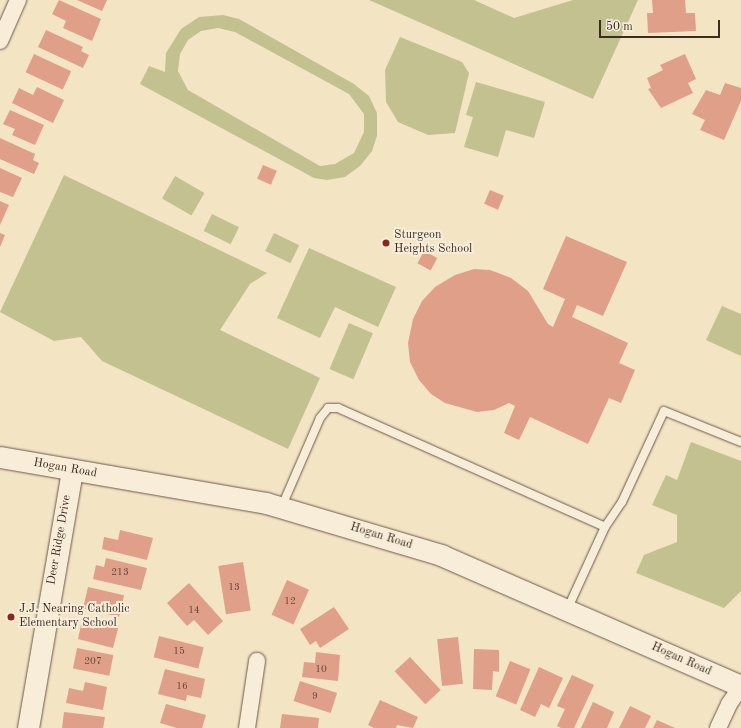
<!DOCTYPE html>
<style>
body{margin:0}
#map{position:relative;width:741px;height:728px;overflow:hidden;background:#f3e4c4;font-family:"Old Standard TT",serif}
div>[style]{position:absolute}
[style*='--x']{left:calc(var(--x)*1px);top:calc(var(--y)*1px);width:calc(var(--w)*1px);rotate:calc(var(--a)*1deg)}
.green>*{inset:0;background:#c3c18f;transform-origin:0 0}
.building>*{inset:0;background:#e09f88;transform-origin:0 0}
.roads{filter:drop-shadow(0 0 1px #6a5a4a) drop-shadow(0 0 1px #6a5a4a)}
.service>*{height:8px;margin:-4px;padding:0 4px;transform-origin:4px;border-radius:4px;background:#f7edd9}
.minor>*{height:16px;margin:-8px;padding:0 8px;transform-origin:8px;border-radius:8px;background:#f7edd9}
.tertiary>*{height:21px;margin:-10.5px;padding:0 10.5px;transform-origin:10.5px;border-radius:10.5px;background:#f7edd9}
.dots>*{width:11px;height:11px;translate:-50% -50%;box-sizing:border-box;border:2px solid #f7edd9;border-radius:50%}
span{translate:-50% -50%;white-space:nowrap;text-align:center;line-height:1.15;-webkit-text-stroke:4px #f7edd9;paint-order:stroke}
.number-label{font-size:10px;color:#65493c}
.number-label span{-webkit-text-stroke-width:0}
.poi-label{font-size:12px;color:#3c2c22}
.left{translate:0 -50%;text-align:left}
.street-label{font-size:12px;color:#3c2c22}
.scale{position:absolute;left:599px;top:20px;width:121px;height:18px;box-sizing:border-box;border:2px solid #3c2c22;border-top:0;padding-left:5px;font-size:12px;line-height:14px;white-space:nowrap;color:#3c2c22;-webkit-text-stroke:3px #f7edd9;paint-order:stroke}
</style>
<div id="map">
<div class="green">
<div style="clip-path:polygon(369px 0,474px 0,514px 18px,573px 0,638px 0,593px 99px)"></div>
<div style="clip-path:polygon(evenodd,223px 15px,239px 19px,354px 84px,369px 96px,377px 113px,377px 136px,372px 151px,360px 166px,345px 177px,327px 180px,314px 178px,140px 84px,149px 66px,165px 72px,166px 53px,181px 29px,199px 17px,223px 15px,218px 28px,235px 32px,349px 94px,364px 114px,364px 132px,354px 153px,335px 164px,320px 166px,188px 90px,178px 71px,180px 54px,188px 40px,201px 31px,218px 28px)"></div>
<div style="clip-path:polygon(400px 37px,462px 62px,469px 73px,455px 133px,428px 135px,398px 122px,386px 102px,385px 70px)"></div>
<div style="clip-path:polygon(476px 82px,545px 102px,534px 138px,506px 130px,498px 157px,464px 147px,473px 117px,466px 115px)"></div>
<div style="clip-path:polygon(64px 175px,267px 273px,250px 284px,220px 330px,320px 378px,288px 449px,102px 361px,81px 337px,54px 341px,0 312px)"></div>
<div style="left:175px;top:176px;width:34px;height:26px;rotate:30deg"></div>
<div style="left:212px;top:214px;width:30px;height:19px;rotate:26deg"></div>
<div style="left:274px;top:233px;width:28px;height:20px;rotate:26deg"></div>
<div style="clip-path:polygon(309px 248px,396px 287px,378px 327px,335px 307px,320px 338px,277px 318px)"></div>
<div style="clip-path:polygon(722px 306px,741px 314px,741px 356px,706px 340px)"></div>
<div style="left:349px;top:323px;width:26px;height:50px;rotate:23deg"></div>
<div style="clip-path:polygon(691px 442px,741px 461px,741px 591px,724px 608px,636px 573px,644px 555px,677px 542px,677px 515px,652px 505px,666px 475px,677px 480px)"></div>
</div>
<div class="building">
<div style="clip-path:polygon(59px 0,101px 19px,92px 41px,63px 28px,66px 21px,52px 14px)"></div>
<div style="clip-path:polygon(77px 0,107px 0,102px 11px)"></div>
<div style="clip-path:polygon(652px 0,685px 0,686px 13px,695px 13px,696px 31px,648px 33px,647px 13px,653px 13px)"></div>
<div style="clip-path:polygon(46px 30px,83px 47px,81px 51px,89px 55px,83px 68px,38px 47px)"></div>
<div style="left:34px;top:54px;width:41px;height:20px;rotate:25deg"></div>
<div style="clip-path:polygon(685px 54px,696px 79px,688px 83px,693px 93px,661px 108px,648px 89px,651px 88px,647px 78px,663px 70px,660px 65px)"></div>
<div style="clip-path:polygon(725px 83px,741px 88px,741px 101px,724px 140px,700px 130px,705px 120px,692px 114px,706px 90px,720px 95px)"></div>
<div style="clip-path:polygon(37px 87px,64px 100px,53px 123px,12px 103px,19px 88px,33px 95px)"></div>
<div style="clip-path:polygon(10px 110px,44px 125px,35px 145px,12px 135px,15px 129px,3px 124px)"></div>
<div style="clip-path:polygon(0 138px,35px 154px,33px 160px,39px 163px,34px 174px,0 159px)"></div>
<div style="left:263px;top:165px;width:15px;height:15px;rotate:23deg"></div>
<div style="clip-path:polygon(0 168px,22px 178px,13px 197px,0 192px)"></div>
<div style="left:490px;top:190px;width:15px;height:15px;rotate:23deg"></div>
<div style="clip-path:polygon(0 201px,9px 205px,0 225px)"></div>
<div style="clip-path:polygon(0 233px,5px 235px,0 247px)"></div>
<div style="clip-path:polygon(566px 236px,627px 262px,603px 316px,577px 305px,572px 317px,628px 343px,619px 363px,635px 370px,621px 403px,609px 398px,588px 444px,530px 417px,519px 440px,504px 433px,515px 406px,509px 403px,494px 410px,477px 412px,445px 403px,431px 394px,419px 380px,410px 362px,408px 343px,413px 319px,422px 301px,435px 287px,455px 275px,474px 269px,490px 270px,511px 278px,528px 291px,548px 324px,553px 327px,565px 299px,543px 289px)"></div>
<div style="left:424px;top:251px;width:15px;height:14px;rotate:28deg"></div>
<div style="clip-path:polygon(120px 530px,153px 538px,147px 560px,102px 549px,104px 537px,118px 540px)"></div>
<div style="clip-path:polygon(106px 558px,147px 568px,141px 590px,93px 579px,96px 565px,104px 567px)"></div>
<div style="left:243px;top:562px;width:49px;height:25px;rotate:81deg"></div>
<div style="left:287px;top:580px;width:24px;height:38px;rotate:24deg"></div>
<div style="clip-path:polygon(189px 583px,223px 621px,208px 635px,194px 620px,187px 626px,167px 603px)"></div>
<div style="left:88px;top:587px;width:37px;height:22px;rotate:13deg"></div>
<div style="clip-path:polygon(334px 607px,349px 629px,320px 648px,316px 641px,310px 645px,300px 629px)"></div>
<div style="clip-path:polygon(96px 620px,119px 625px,113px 648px,78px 639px,81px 625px,94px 629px)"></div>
<div style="left:159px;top:636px;width:46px;height:22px;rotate:14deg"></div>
<div style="left:458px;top:637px;width:47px;height:21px;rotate:84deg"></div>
<div style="left:77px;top:648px;width:37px;height:21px;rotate:11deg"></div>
<div style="clip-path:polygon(474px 649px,499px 650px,499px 672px,493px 671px,492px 690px,473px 689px)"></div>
<div style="clip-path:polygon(316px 652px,340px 655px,338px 681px,302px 677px,304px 662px,315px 663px)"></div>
<div style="left:410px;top:657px;width:45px;height:21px;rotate:47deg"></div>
<div style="left:510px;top:661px;width:22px;height:38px;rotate:22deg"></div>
<div style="clip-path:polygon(539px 667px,563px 678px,549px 708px,541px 704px,535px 717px,520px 710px)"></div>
<div style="clip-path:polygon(165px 669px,205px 679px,201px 698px,187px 695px,186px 701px,158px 694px)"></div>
<div style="clip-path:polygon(572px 675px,594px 685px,574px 728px,561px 728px,557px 726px,565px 709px,557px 706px)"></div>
<div style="left:300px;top:681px;width:39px;height:21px;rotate:18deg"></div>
<div style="clip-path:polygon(85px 682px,107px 687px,103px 710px,66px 703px,69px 688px,83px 691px)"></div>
<div style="clip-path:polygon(380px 700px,418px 717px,413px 728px,397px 725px,396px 728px,374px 728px,368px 725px)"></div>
<div style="clip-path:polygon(593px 702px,614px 712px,607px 728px,581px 728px)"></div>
<div style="clip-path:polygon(166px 704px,206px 715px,202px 728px,177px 728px,160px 723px)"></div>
<div style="clip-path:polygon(630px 706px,651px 716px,645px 728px,619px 728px)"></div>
<div style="clip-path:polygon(64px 712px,105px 717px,103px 728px,62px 728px)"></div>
<div style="clip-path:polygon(282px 714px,319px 718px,318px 728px,280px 728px)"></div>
<div style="clip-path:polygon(657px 720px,675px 728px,653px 728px)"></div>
</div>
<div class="roads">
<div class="service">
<div style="--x:282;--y:506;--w:96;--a:-66.6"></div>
<div style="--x:320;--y:418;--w:13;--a:-51"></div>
<div style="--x:328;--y:408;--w:10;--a:0"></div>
<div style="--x:338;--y:408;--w:292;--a:24"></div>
<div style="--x:567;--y:610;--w:91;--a:-65.4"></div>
<div style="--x:605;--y:527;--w:30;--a:-56"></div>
<div style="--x:622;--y:502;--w:100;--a:-65.2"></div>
<div style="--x:664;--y:411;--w:83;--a:21.9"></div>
</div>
<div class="minor">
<div style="--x:0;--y:41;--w:45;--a:-66.3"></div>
<div style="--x:247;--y:728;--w:68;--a:-81.5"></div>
<div style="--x:718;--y:728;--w:26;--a:-65"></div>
<div style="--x:729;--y:704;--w:21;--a:-55"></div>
</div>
<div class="tertiary">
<div style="--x:0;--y:457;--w:270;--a:9.8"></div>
<div style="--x:266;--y:503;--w:183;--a:16.5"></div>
<div style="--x:441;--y:555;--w:327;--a:23.6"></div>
<div style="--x:28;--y:728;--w:262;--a:-80.3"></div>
</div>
</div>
<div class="dots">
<div style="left:386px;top:243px;background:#8f2418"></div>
<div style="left:11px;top:617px;background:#8f2418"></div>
</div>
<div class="number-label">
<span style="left:120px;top:573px">213</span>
<span style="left:234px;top:588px">13</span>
<span style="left:290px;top:602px">12</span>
<span style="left:194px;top:611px">14</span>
<span style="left:179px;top:652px">15</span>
<span style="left:93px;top:662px">207</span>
<span style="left:321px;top:670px">10</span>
<span style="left:182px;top:687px">16</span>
<span style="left:315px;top:697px">9</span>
</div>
<div class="poi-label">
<span class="left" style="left:394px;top:243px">Sturgeon<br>Heights School</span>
<span class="left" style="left:19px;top:617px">J.J. Nearing Catholic<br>Elementary School</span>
</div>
<div class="street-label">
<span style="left:65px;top:469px;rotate:10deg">Hogan Road</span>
<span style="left:381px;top:537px;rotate:17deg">Hogan Road</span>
<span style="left:60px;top:540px;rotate:-80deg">Deer Ridge Drive</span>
<span style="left:681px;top:660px;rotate:24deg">Hogan Road</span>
</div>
<div class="scale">50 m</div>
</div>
